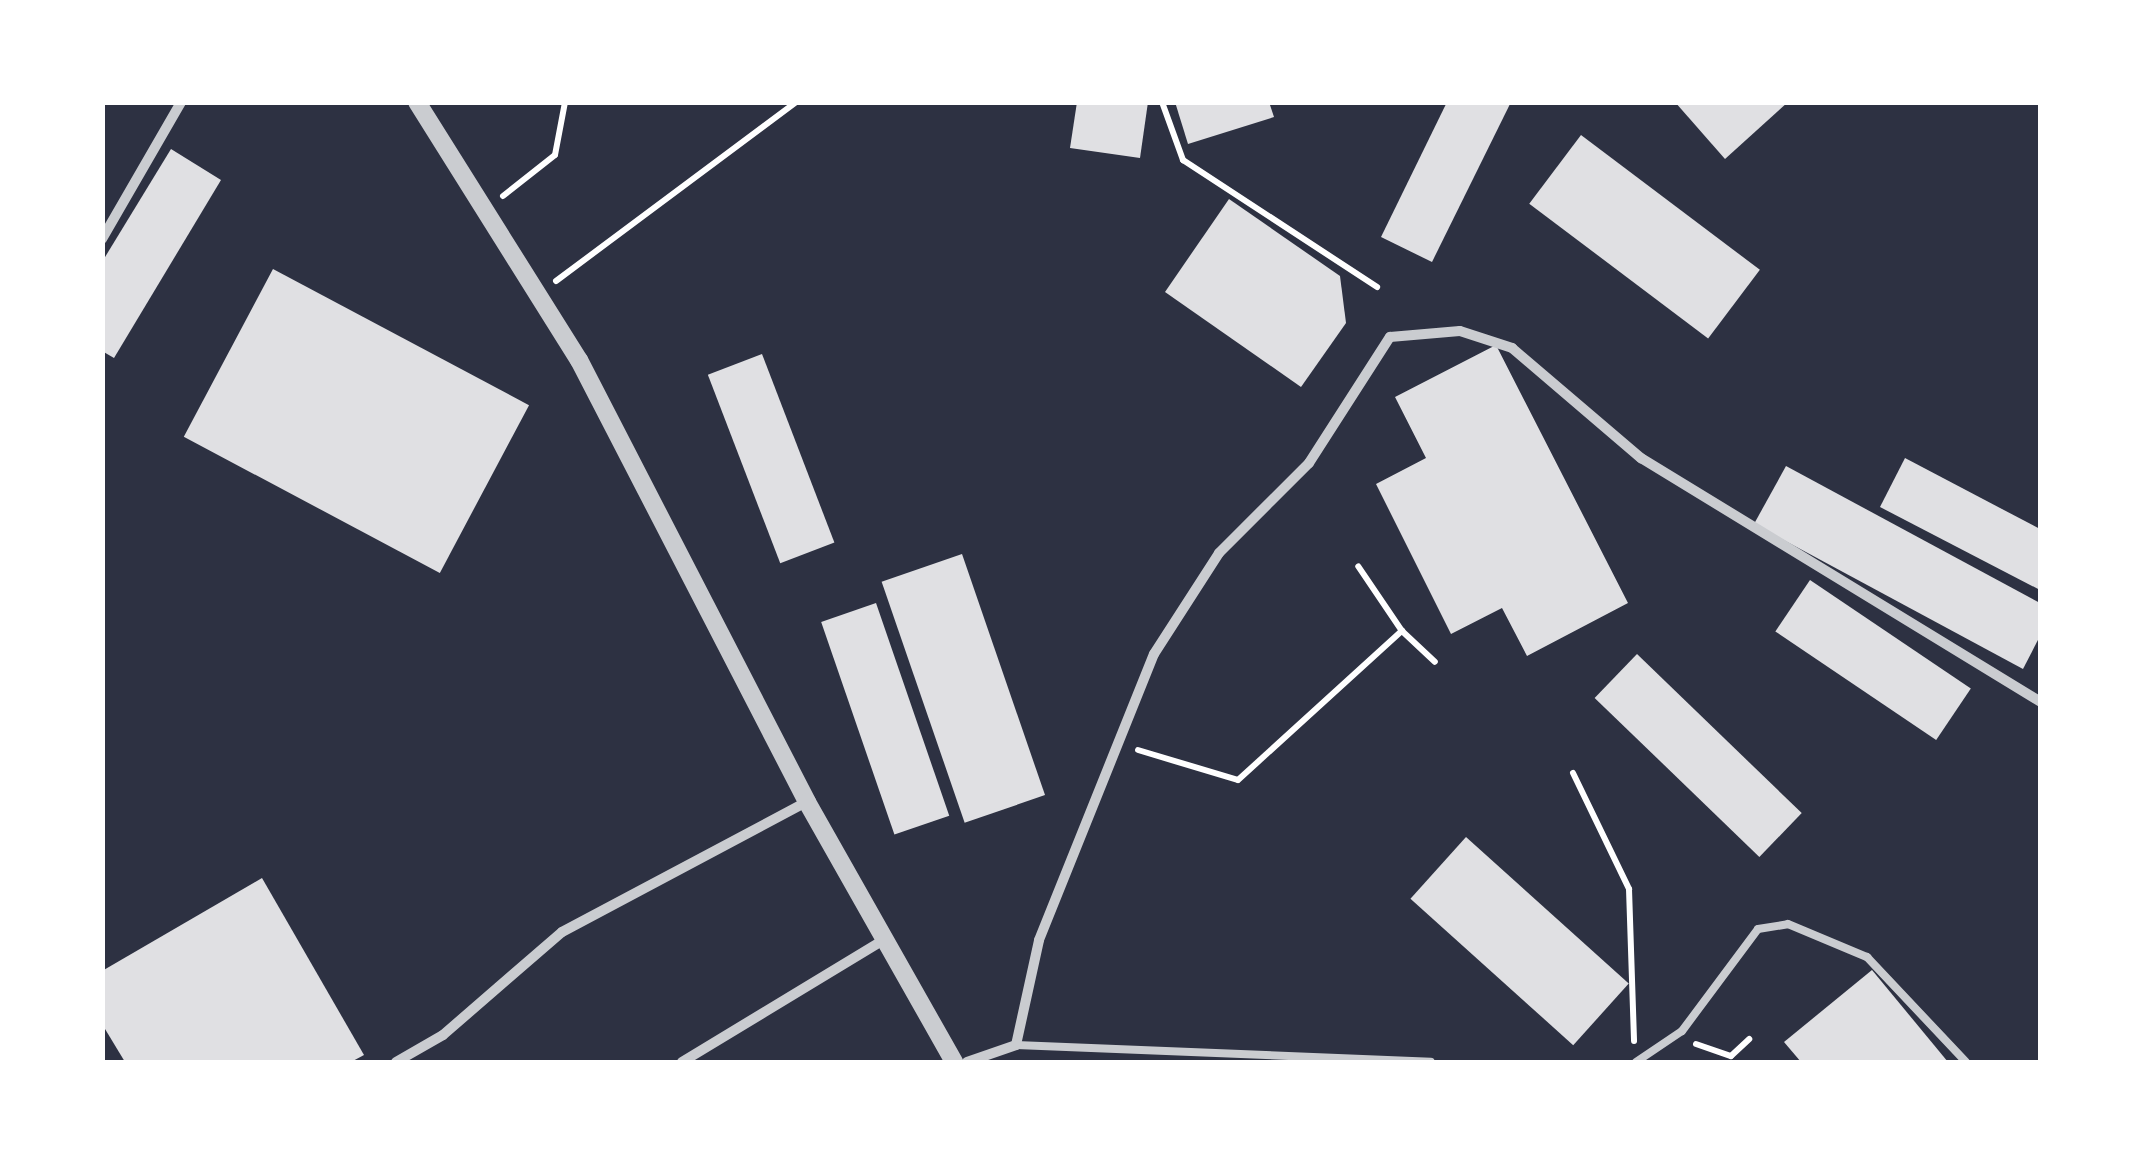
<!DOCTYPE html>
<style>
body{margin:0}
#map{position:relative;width:2143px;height:1165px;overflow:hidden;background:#2d3142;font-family:"Open Sans",sans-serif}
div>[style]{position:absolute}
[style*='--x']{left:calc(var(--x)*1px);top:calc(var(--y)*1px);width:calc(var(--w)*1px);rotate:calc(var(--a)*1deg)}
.building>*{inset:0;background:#e0e0e3;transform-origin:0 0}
.path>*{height:6px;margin:-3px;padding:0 3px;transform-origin:3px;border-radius:3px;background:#fff}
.service>*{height:8px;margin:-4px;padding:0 4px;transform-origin:4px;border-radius:4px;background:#caccd0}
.minor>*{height:10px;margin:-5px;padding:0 5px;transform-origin:5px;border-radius:5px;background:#caccd0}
.tertiary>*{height:18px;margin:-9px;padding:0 9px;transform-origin:9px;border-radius:9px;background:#caccd0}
span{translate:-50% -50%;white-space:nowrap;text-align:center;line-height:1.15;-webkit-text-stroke:8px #fff;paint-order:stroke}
.frame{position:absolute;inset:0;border:105px solid #fff;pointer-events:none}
</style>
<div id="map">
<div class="building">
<div style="clip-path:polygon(1077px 102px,1148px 102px,1140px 158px,1070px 148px)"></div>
<div style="clip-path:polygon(1175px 102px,1269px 102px,1274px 117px,1188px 144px)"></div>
<div style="clip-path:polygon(1447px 102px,1511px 102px,1432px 262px,1381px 237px)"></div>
<div style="clip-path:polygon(1675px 102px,1788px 102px,1725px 159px)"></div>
<div style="left:1581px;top:135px;width:224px;height:86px;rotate:37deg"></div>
<div style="clip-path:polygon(171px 149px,221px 180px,114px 358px,102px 351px,102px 262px)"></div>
<div style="clip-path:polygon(1229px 199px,1340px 276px,1346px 323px,1301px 387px,1165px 292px)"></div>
<div style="left:273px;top:269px;width:290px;height:190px;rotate:28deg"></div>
<div style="clip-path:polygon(1496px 345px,1628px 603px,1527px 656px,1502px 608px,1451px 634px,1376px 484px,1426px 458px,1395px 397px)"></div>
<div style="left:762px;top:354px;width:202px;height:58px;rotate:69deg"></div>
<div style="clip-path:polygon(1905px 458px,2040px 529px,2040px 590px,1880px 507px)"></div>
<div style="clip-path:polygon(1786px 466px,2040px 603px,2040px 636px,2023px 669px,1754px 524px)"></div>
<div style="left:962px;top:554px;width:255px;height:85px;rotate:71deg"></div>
<div style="left:1810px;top:580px;width:194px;height:62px;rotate:34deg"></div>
<div style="left:876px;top:603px;width:225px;height:58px;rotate:71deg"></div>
<div style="left:1637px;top:654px;width:229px;height:61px;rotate:44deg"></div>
<div style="left:1466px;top:837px;width:219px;height:83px;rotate:42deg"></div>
<div style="clip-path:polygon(262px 878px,364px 1055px,351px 1062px,125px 1062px,102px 1024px,102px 971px)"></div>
<div style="clip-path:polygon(1872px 970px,1948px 1062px,1801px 1062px,1784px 1042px)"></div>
</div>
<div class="path">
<div style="--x:1162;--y:102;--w:62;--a:70.1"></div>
<div style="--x:1183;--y:160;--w:232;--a:33.2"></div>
<div style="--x:503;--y:196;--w:66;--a:-38.3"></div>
<div style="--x:555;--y:155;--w:54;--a:-79.3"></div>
<div style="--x:556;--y:281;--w:299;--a:-36.7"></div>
<div style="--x:1402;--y:631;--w:45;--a:43.2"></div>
<div style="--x:1138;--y:750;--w:104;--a:16.7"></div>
<div style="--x:1238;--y:780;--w:222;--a:-42.3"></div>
<div style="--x:1402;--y:631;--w:78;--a:-124.1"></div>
<div style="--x:1573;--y:773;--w:129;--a:64.2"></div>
<div style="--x:1629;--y:889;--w:152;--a:88.1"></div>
<div style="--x:1696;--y:1044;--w:37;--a:19"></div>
<div style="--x:1731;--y:1056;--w:25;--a:-43"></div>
</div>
<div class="service">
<div style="--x:1016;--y:1045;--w:415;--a:2.3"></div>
<div style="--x:1636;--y:1062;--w:55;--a:-34"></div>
<div style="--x:1682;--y:1031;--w:127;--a:-53.3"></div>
<div style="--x:1758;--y:929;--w:30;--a:-9"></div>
<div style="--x:1788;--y:924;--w:86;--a:22.7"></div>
<div style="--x:1867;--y:957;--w:144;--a:46.7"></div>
</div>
<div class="minor">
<div style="--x:102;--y:239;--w:158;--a:-60"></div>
<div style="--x:396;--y:1062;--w:54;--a:-29.9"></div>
<div style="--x:443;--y:1035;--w:157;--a:-40.9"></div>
<div style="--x:562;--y:932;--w:277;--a:-28"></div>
<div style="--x:682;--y:1062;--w:237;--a:-31.2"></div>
<div style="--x:967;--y:1062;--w:52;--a:-19.1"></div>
<div style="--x:1016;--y:1045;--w:107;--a:-77.6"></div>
<div style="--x:1039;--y:940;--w:308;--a:-68.1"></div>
<div style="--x:1154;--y:654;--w:120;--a:-57.2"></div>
<div style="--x:1219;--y:553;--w:127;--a:-45"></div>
<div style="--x:1309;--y:463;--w:150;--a:-57.3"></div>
<div style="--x:1390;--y:337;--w:70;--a:-4.9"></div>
<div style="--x:1460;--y:331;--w:55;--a:18.1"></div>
<div style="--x:1512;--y:348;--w:170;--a:40.5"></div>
<div style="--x:1641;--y:458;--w:468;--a:31.4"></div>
</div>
<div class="tertiary">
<div style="--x:417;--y:102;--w:305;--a:57.9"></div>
<div style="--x:579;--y:360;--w:497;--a:62.7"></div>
<div style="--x:807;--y:802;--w:299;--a:60.5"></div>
</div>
<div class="frame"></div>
</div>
